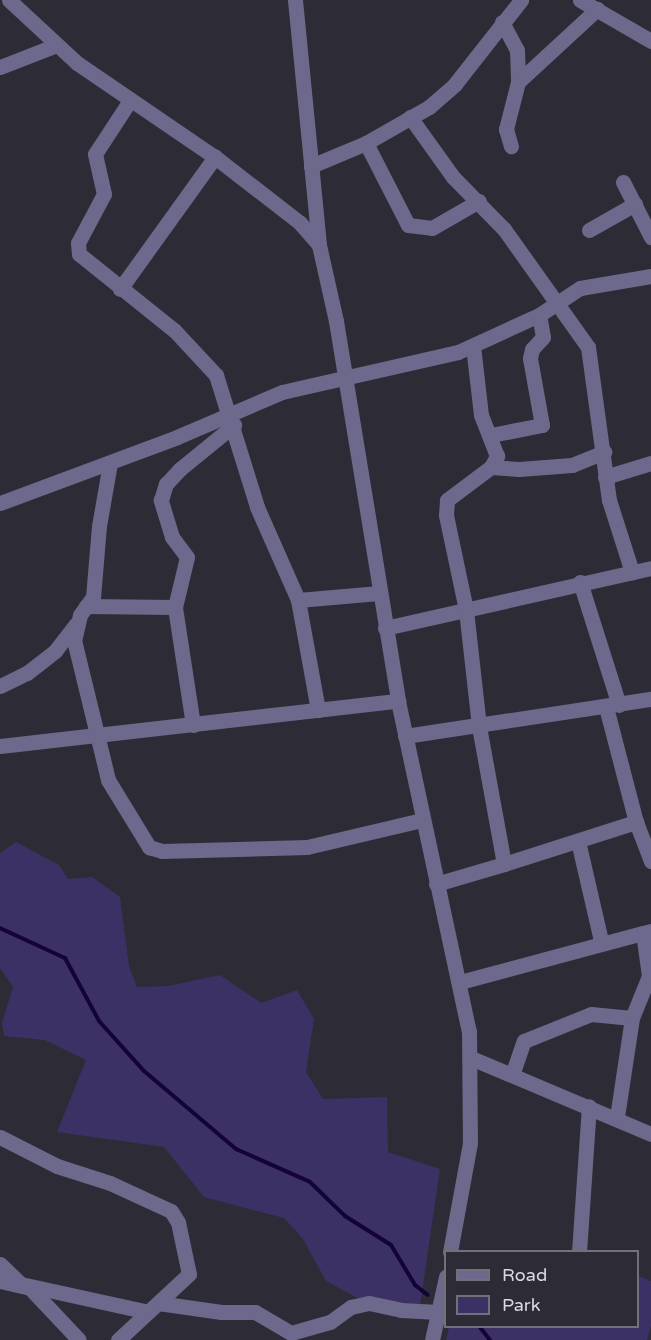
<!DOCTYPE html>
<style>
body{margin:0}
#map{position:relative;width:651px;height:1340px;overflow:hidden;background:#2d2c36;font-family:"Varela Round",sans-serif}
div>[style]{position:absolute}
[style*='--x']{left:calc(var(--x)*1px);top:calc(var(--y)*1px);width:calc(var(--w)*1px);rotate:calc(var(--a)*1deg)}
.green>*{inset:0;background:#3b3164}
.stream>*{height:4px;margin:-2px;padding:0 2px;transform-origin:2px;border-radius:2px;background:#150338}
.minor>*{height:15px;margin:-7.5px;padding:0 7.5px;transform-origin:7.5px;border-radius:7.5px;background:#6d698c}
span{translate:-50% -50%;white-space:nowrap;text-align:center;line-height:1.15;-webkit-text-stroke:4.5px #2d2c36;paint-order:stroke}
.legend{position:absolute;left:444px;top:1250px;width:195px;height:78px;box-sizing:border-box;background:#2d2c36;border:2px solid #72717a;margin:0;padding:8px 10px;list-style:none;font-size:18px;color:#dad9df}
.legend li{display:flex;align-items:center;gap:12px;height:30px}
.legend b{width:30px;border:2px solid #72717a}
</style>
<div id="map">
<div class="green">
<div style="clip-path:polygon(16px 842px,59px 865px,68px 879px,92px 877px,120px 897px,129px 966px,137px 987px,168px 986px,220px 975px,261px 1003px,297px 990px,314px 1019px,306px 1072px,323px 1099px,387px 1097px,388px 1152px,440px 1169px,420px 1306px,363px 1301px,326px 1281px,303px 1239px,284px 1218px,204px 1197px,164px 1147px,57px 1132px,86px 1060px,45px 1040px,4px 1036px,2px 1023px,13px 987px,0 968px,0 853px)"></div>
<div style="clip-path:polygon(638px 1276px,651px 1281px,651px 1326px,647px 1340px,446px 1340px,449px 1327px,638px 1326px)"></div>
</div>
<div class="stream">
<div style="--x:0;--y:928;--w:72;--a:24.8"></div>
<div style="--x:65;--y:958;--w:72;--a:61.6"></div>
<div style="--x:99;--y:1021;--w:67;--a:48"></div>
<div style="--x:144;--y:1071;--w:121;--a:40.3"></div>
<div style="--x:236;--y:1149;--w:81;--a:24"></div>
<div style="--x:310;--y:1182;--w:49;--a:44.2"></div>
<div style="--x:345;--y:1216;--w:54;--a:32.2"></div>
<div style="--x:391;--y:1245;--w:47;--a:59"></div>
<div style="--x:415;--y:1285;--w:16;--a:38"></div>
<div style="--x:479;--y:1326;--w:18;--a:52"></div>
</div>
<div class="minor">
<div style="--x:9;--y:0;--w:93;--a:42.8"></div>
<div style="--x:77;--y:63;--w:167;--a:34.3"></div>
<div style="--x:215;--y:157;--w:108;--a:37.8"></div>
<div style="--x:300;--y:223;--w:29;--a:49"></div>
<div style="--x:319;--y:245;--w:78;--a:77.4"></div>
<div style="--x:336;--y:321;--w:385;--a:80.7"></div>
<div style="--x:398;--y:701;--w:338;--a:77.9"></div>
<div style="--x:469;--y:1031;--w:112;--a:89.5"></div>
<div style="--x:470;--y:1143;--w:111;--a:100.4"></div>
<div style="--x:295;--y:0;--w:246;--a:84.4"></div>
<div style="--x:580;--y:0;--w:82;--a:30"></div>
<div style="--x:502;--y:22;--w:32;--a:62"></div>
<div style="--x:517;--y:50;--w:32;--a:88"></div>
<div style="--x:518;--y:82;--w:49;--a:104.3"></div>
<div style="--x:506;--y:129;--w:18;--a:74"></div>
<div style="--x:0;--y:67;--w:58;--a:-21.3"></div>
<div style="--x:518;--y:82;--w:108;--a:-42.7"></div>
<div style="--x:129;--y:102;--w:62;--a:123.2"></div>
<div style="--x:95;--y:154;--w:41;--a:77.3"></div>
<div style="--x:104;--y:194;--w:55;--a:118"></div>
<div style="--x:78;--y:243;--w:11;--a:85"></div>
<div style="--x:79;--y:254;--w:122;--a:38.7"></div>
<div style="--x:174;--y:330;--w:62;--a:47"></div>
<div style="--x:216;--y:375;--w:138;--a:72.7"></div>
<div style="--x:257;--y:507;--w:102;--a:66.2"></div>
<div style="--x:298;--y:600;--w:81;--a:-4.9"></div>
<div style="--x:410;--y:117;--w:74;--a:54.4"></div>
<div style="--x:453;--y:177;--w:73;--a:45.6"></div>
<div style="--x:504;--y:229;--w:145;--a:54.6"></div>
<div style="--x:588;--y:347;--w:154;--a:82.2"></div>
<div style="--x:609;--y:500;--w:76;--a:72.3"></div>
<div style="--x:366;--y:143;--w:92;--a:62.9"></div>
<div style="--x:408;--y:225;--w:24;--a:7"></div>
<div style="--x:432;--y:228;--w:54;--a:-29.9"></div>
<div style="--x:311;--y:166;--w:60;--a:-22.7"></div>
<div style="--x:366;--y:143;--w:73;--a:-29.7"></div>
<div style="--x:429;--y:107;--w:35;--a:-41"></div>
<div style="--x:455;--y:84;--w:107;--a:-51.8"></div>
<div style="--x:623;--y:182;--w:62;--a:63"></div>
<div style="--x:589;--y:230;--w:53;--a:-29.5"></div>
<div style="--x:120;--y:289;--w:163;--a:-54.3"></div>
<div style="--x:491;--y:435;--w:52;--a:-11.1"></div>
<div style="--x:542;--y:425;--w:68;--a:-100.2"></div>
<div style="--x:530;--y:358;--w:9;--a:-77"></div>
<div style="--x:532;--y:349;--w:16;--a:-47"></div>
<div style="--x:543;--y:337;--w:22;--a:-100"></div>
<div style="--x:110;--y:463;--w:64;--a:99.9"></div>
<div style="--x:99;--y:526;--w:71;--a:94.8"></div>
<div style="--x:93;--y:597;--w:22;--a:126"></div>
<div style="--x:80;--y:615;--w:26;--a:103"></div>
<div style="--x:74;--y:640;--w:144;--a:76.3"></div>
<div style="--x:108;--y:780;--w:79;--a:58.5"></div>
<div style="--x:149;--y:847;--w:14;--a:17"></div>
<div style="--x:162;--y:851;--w:145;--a:-1.6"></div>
<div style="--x:307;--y:847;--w:118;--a:-13.2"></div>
<div style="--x:491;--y:467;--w:28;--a:4"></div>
<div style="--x:519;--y:469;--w:53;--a:-4.3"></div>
<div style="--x:572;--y:465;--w:35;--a:-22"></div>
<div style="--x:605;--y:477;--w:48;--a:-16.9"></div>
<div style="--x:0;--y:503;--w:189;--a:-20.4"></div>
<div style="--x:177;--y:437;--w:114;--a:-23.2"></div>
<div style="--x:282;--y:392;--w:180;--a:-12.8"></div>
<div style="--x:458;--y:352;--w:89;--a:-24.6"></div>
<div style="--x:539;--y:315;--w:49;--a:-33.4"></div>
<div style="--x:580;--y:288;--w:72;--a:-9.6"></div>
<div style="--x:580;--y:582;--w:129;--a:72.4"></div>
<div style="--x:298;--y:600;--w:112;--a:79.7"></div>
<div style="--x:86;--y:606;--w:89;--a:0.6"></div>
<div style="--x:385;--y:628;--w:273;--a:-12.7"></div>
<div style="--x:0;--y:686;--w:30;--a:-26"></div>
<div style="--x:27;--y:673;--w:36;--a:-38"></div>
<div style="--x:55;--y:651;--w:34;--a:-52"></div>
<div style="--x:606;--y:707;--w:119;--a:75.4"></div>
<div style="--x:636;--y:822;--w:42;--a:69"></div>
<div style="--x:193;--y:725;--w:119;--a:-98.7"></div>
<div style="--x:175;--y:607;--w:51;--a:-76.5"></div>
<div style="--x:187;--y:557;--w:25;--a:-127"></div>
<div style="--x:172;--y:537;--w:39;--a:-107"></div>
<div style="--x:161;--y:500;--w:17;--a:-73"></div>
<div style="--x:166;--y:484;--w:21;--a:-47"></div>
<div style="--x:180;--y:469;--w:70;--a:-39.2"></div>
<div style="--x:405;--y:736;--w:249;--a:-8.6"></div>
<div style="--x:0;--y:746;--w:401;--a:-6.5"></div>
<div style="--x:578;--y:841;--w:103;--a:77"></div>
<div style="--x:504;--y:864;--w:139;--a:-17.7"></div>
<div style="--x:436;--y:884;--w:71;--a:-16.4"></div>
<div style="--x:504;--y:864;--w:140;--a:-100.3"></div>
<div style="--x:479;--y:726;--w:117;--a:-96.4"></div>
<div style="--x:466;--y:610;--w:97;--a:-101.9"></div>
<div style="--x:446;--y:515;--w:15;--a:-86"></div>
<div style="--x:447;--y:500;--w:55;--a:-36.9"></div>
<div style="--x:491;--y:467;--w:13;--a:-61"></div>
<div style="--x:497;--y:456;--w:44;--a:-111.3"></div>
<div style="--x:481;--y:415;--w:69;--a:-96.6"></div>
<div style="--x:460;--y:982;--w:189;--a:-15"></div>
<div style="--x:471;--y:1058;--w:195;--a:22.9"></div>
<div style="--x:512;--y:1075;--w:36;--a:-71"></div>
<div style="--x:524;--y:1041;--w:72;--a:-21.9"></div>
<div style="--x:591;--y:1014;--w:41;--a:5.6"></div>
<div style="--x:617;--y:1117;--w:100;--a:-81.4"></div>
<div style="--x:632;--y:1018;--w:45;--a:-68"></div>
<div style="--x:649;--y:976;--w:43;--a:-97.9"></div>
<div style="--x:643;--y:933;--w:8;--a:-14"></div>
<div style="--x:0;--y:1137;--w:64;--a:27"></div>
<div style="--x:57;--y:1166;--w:56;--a:17.8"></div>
<div style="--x:110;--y:1183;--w:67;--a:24.7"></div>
<div style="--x:171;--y:1211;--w:13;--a:58"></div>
<div style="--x:178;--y:1222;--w:53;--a:78.1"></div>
<div style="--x:189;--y:1274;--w:97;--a:137.1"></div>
<div style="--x:579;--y:1252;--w:146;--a:-86.1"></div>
<div style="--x:0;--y:1264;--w:29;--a:44"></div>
<div style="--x:21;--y:1284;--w:130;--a:12.4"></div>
<div style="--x:0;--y:1281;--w:31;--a:13"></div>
<div style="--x:30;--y:1288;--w:71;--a:46.7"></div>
<div style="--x:158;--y:1303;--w:64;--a:8.1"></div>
<div style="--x:221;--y:1312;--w:34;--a:0"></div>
<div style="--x:255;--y:1312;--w:42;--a:30.3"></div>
<div style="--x:291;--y:1333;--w:41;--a:-15.8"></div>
<div style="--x:330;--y:1322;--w:26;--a:-36"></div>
<div style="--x:351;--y:1307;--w:18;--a:-13"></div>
<div style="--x:369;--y:1303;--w:33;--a:12"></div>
<div style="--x:401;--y:1310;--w:37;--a:3"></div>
<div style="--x:432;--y:1340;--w:65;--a:-77.5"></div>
</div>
<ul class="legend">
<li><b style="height:8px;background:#6d698c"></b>Road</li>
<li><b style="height:16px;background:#3b3164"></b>Park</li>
</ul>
</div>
